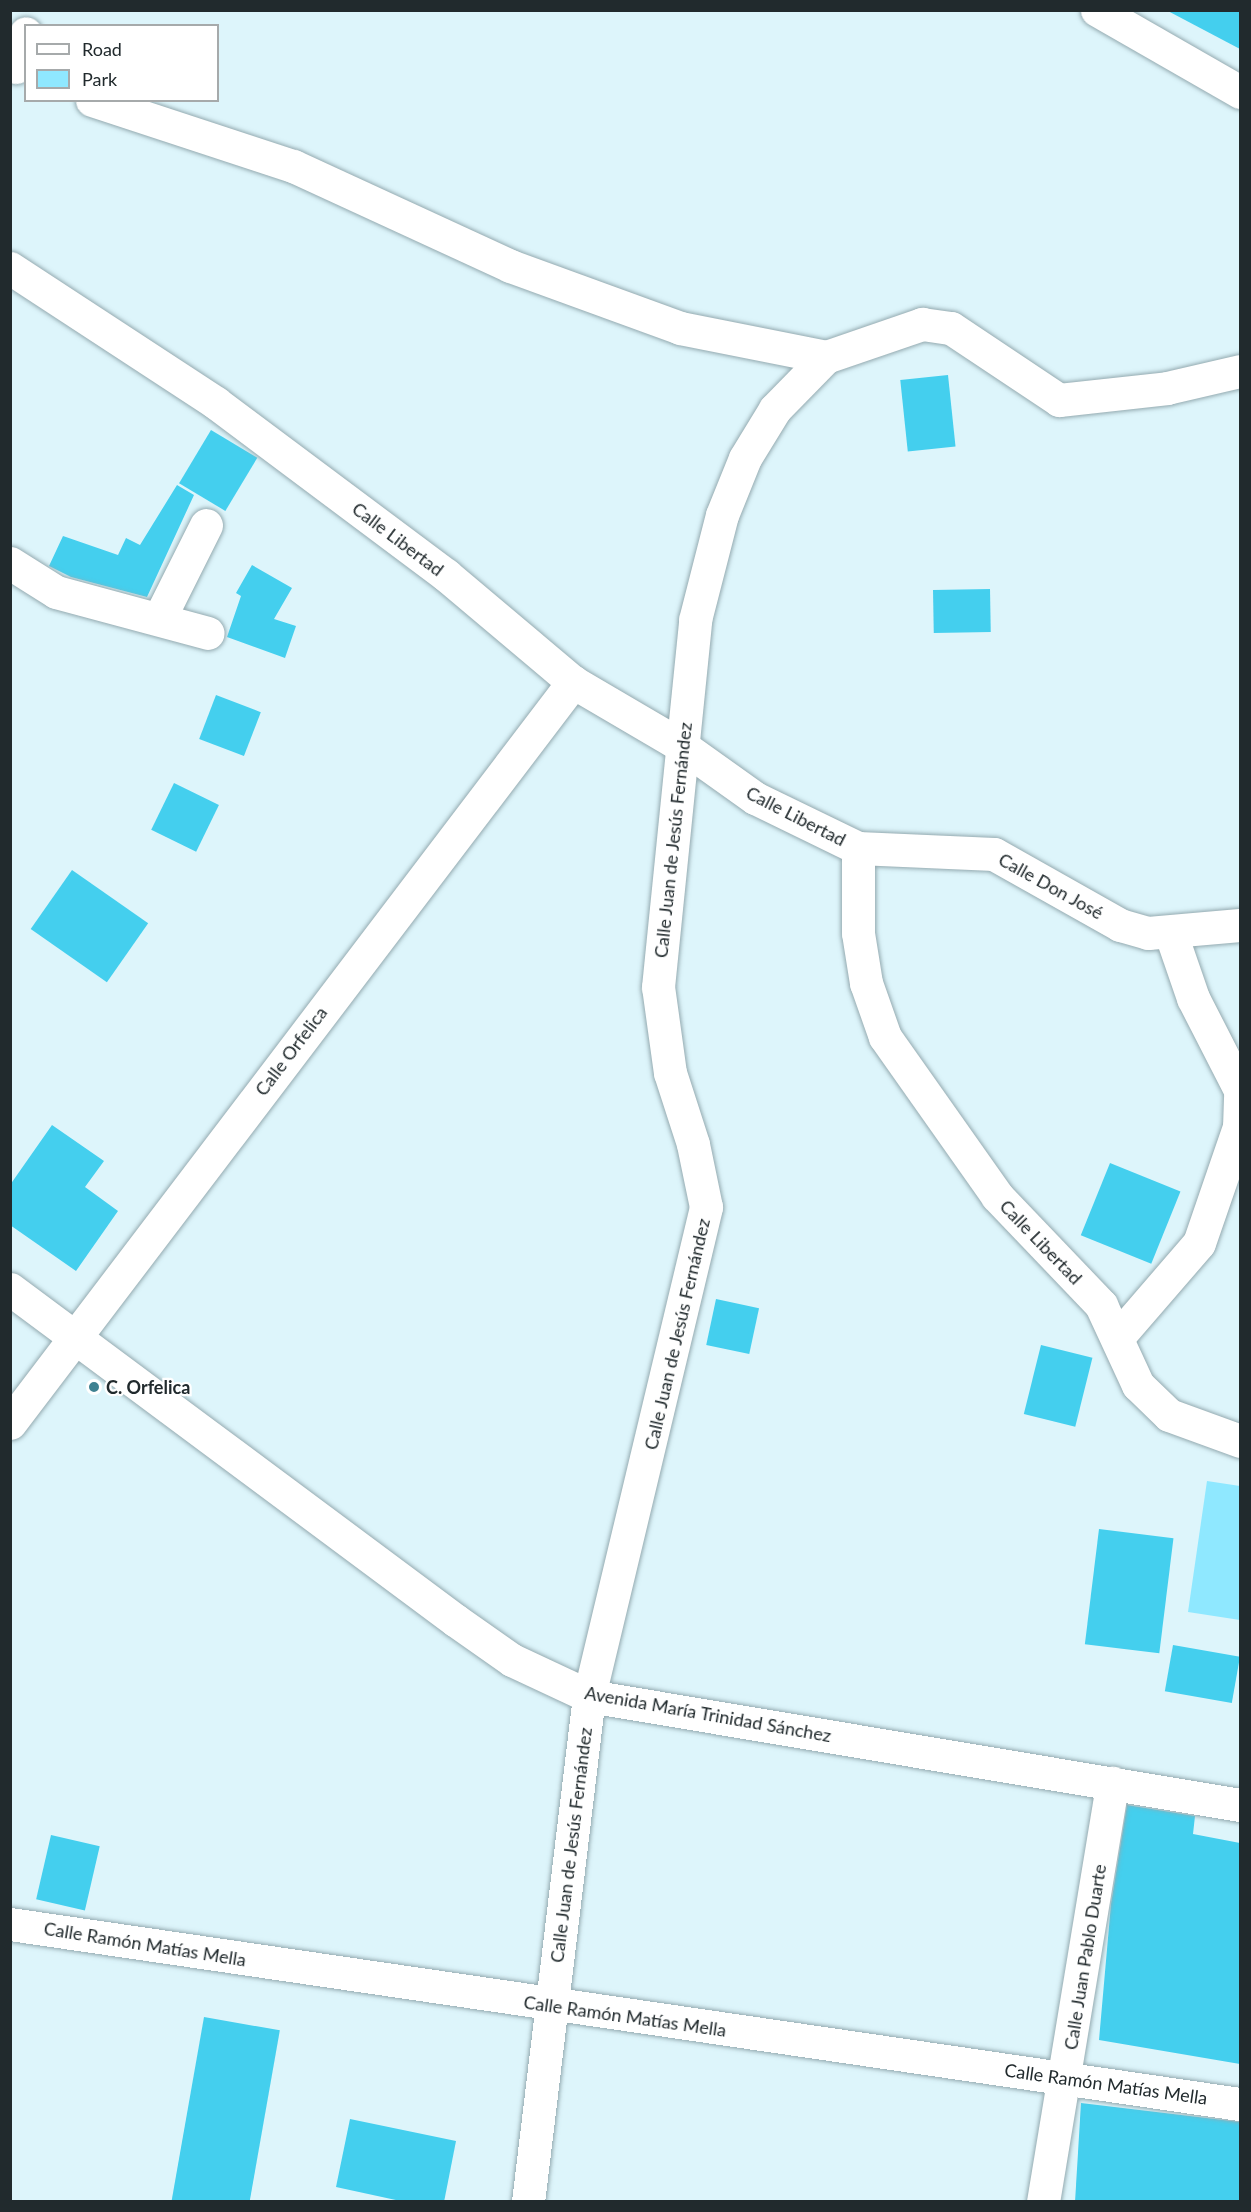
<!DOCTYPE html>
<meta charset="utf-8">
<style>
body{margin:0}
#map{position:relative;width:1251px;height:2212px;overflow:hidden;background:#ddf5fb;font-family:Lato,sans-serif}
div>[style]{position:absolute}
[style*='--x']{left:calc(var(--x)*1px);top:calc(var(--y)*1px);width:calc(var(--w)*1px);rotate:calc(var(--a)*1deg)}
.green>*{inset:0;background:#8fe8ff}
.building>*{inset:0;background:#44cfee;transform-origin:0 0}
.roads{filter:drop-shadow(0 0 2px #94aab0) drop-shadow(0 0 2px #94aab0)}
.minor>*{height:33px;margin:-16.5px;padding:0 16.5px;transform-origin:16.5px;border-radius:16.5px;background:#fff}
.major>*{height:33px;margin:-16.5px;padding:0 16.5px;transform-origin:16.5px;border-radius:16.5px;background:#fff}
.dots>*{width:16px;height:16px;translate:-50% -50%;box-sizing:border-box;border:3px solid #fff;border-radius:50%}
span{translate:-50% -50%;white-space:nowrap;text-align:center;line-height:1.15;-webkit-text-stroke:4.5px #fff;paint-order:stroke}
.street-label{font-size:18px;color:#212a2d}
.poi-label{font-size:18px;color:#212a2d;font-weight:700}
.left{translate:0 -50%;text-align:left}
.frame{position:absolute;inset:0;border:12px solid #212a2d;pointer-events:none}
.legend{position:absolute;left:24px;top:24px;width:195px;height:78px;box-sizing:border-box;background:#fff;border:2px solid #a6aaab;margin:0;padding:8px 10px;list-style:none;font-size:18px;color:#212a2d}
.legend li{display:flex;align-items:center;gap:12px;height:30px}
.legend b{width:30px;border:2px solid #a6aaab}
</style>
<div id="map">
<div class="green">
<div style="clip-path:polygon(1207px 1481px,1240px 1486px,1240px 1620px,1188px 1612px)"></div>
</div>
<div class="building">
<div style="clip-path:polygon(1166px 10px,1240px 10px,1240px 49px)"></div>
<div style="left:948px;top:375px;width:72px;height:48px;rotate:84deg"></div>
<div style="left:211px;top:430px;width:54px;height:62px;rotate:31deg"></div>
<div style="clip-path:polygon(177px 485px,194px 495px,147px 597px,71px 577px,49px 566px,63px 536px,118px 555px,126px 538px,140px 545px)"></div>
<div style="clip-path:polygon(252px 565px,292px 588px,274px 619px,296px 626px,285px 658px,227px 637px,241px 596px,236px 593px)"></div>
<div style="left:990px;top:589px;width:43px;height:57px;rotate:89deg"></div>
<div style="left:216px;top:695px;width:48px;height:47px;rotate:21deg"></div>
<div style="left:174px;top:783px;width:50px;height:52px;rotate:26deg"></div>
<div style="left:72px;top:870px;width:93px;height:72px;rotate:35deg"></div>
<div style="clip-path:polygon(52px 1125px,104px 1161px,85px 1187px,118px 1211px,76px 1271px,10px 1225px,10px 1185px)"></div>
<div style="left:1110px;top:1163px;width:76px;height:78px;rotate:22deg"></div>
<div style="left:716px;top:1299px;width:44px;height:47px;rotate:12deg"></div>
<div style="left:1041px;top:1345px;width:53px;height:71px;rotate:14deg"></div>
<div style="left:1099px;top:1529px;width:75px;height:116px;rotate:7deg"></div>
<div style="left:1173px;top:1645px;width:68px;height:47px;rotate:10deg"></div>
<div style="clip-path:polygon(1127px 1805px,1195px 1816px,1193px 1834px,1240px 1843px,1240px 2064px,1099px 2040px,1111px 1904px)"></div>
<div style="left:51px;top:1835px;width:50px;height:66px;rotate:13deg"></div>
<div style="left:204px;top:2017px;width:77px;height:188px;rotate:10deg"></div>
<div style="clip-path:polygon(1081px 2103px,1240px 2122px,1240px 2202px,1075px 2202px)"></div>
<div style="clip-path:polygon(350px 2119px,456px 2141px,444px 2202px,405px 2202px,336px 2187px)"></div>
</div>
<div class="roads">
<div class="minor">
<div style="--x:1097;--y:10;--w:165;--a:29.8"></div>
<div style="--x:16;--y:67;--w:35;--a:-74"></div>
<div style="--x:92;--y:100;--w:212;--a:18.2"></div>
<div style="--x:293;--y:166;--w:239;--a:24.7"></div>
<div style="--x:510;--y:266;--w:181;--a:20"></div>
<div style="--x:680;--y:328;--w:149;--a:11.2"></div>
<div style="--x:826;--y:357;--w:102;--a:-19"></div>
<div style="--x:922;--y:324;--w:29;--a:8"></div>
<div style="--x:951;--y:328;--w:130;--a:33.7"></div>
<div style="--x:1059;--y:400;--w:109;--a:-6.3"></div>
<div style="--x:1167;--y:388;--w:75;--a:-13.1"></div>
<div style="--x:10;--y:268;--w:246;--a:33.2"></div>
<div style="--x:216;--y:403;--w:287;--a:36.8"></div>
<div style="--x:446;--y:575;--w:166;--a:40.1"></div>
<div style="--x:573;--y:682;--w:126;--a:30.4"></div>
<div style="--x:682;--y:746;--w:90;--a:35.5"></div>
<div style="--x:755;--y:798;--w:114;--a:25.9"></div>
<div style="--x:858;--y:848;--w:85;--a:90"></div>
<div style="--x:858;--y:933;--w:51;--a:80.9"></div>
<div style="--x:866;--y:983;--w:57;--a:70.6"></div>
<div style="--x:885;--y:1037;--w:194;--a:54.8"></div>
<div style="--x:997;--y:1196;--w:151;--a:46.3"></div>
<div style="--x:1101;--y:1305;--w:88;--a:65.2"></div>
<div style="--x:1138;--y:1385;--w:43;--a:44.1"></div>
<div style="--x:1169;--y:1415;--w:76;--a:20.1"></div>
<div style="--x:10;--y:563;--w:54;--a:32.2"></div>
<div style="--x:56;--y:592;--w:157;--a:15.1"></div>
<div style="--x:159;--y:619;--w:105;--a:-63.4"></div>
<div style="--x:858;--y:848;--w:136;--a:2.5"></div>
<div style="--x:994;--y:854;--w:145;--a:29.4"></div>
<div style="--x:1120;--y:925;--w:29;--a:16"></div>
<div style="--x:1148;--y:933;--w:92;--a:-5"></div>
<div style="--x:1117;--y:1338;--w:125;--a:-49.2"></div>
<div style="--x:1199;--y:1243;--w:123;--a:-71"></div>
<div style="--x:1239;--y:1127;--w:37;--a:-88"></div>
<div style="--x:1240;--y:1090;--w:103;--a:-117.1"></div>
<div style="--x:1193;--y:998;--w:68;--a:-109"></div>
<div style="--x:10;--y:1423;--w:931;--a:-52.77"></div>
<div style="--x:10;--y:1924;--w:1243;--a:8.33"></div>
<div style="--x:528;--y:2202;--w:510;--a:-83.13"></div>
<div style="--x:589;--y:1696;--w:503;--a:-76.54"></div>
<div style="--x:706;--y:1207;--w:64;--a:-101.7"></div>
<div style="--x:693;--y:1144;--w:75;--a:-107.9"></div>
<div style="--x:670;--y:1073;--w:87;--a:-97.9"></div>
<div style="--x:658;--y:987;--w:369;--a:-84.2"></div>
<div style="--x:695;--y:620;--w:108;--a:-75.6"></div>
<div style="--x:722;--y:515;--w:61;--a:-68"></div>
<div style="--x:745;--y:458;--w:57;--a:-58.5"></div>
<div style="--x:775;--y:409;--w:73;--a:-45.6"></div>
<div style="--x:1043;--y:2202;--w:425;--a:-80.6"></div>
</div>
<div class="major">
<div style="--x:10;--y:1289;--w:555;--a:36.64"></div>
<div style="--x:455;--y:1620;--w:70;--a:35.1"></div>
<div style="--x:512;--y:1660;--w:85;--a:25.1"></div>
<div style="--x:589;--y:1696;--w:660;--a:9.51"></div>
</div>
</div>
<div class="dots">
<div style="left:94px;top:1387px;background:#3e8191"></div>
</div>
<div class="street-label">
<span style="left:398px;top:539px;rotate:37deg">Calle Libertad</span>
<span style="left:796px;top:816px;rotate:27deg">Calle Libertad</span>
<span style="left:673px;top:840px;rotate:-84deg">Calle Juan de Jesús Fernández</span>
<span style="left:1051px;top:886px;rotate:29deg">Calle Don José</span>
<span style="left:291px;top:1051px;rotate:-53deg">Calle Orfelica</span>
<span style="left:1041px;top:1242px;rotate:46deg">Calle Libertad</span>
<span style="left:677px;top:1334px;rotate:-77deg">Calle Juan de Jesús Fernández</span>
<span style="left:708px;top:1714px;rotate:10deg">Avenida María Trinidad Sánchez</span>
<span style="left:571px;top:1845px;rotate:-83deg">Calle Juan de Jesús Fernández</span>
<span style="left:145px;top:1944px;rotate:9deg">Calle Ramón Matías Mella</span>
<span style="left:1085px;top:1957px;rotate:-81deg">Calle Juan Pablo Duarte</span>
<span style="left:625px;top:2016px;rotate:8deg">Calle Ramón Matías Mella</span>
<span style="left:1106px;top:2084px;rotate:8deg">Calle Ramón Matías Mella</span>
</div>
<div class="poi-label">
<span class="left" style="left:106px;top:1387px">C. Orfelica</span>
</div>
<div class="frame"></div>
<ul class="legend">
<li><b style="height:8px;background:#fff"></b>Road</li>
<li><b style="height:16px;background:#8fe8ff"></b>Park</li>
</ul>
</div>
